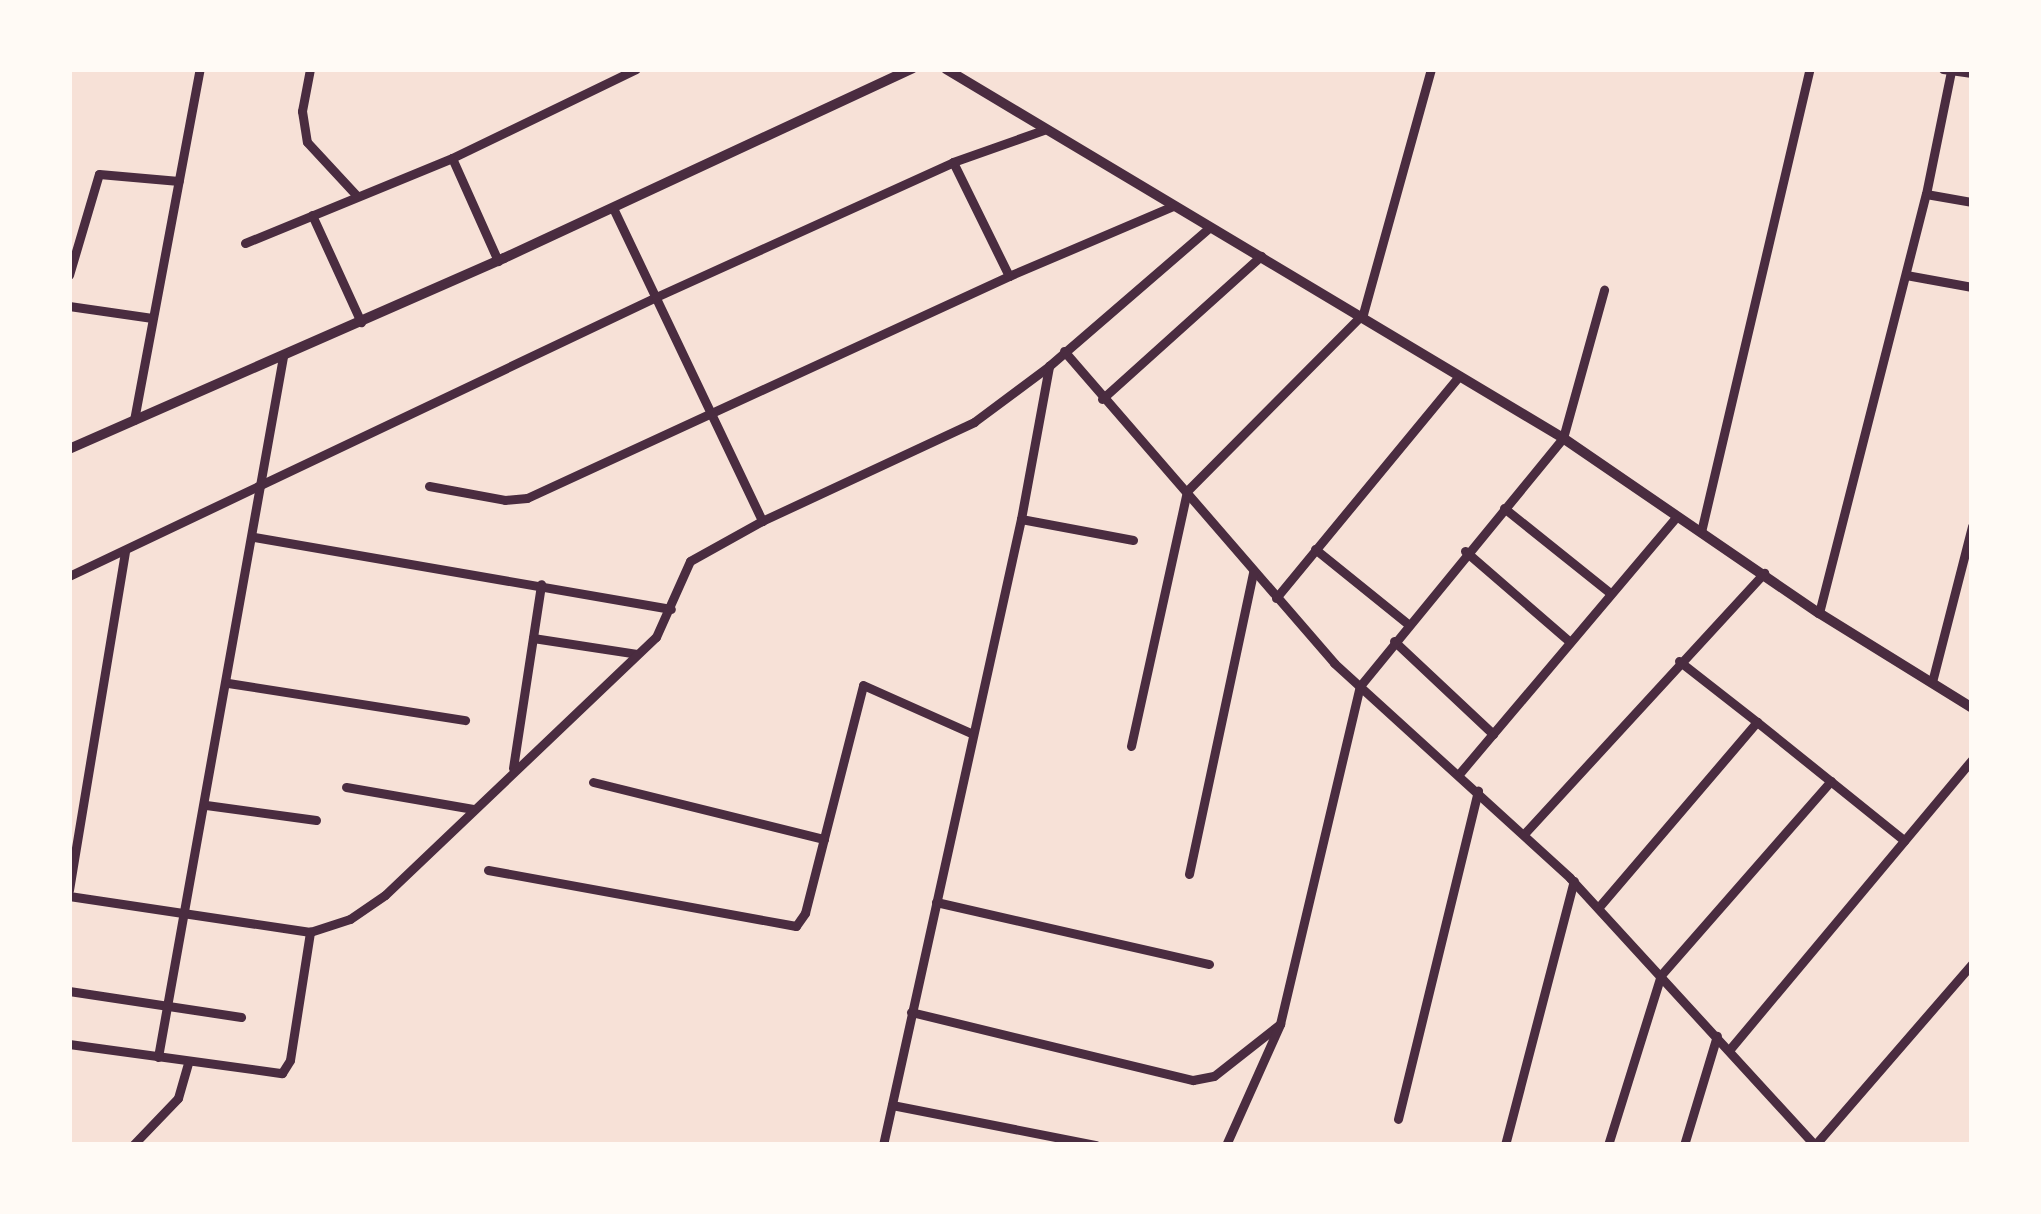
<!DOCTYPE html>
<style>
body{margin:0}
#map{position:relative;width:2041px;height:1214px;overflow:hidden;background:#f7e1d7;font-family:Jost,sans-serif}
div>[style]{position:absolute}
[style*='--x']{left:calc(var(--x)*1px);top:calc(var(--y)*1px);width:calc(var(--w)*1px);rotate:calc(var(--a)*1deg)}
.minor>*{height:9px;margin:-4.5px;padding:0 4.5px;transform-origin:4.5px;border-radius:4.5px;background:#4a2c40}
.tertiary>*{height:10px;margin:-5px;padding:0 5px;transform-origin:5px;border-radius:5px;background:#4a2c40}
span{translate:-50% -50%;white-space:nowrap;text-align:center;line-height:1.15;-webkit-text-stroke:9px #fffaf5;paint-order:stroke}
.frame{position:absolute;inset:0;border:72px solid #fffaf5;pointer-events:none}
</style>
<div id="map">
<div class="minor">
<div style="--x:310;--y:69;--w:43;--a:100.8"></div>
<div style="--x:302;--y:111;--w:31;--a:81"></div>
<div style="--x:307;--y:142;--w:74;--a:47.2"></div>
<div style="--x:1943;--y:69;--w:29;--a:8"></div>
<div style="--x:452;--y:158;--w:113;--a:65.9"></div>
<div style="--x:1926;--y:194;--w:47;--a:9.9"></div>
<div style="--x:613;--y:208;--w:347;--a:64.5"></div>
<div style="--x:762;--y:521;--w:234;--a:-25"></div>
<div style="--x:974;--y:422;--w:94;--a:-36.7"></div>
<div style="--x:1049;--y:366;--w:211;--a:-40.8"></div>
<div style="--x:312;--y:215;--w:118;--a:65.4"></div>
<div style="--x:245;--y:243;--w:224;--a:-22.3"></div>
<div style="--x:452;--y:158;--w:204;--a:-25.8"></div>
<div style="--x:69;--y:275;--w:105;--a:-73.5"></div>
<div style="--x:99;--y:174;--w:80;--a:5"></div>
<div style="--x:1906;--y:275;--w:67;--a:10.3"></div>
<div style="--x:1009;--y:276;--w:178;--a:-23.1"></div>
<div style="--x:69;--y:306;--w:84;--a:8.2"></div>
<div style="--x:1064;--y:351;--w:413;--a:49.1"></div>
<div style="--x:1334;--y:663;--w:319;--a:42.3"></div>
<div style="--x:1570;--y:878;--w:362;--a:47.5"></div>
<div style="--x:1102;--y:399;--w:214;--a:-42"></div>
<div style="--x:134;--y:420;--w:357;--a:-79.4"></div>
<div style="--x:429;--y:486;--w:77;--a:10.4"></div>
<div style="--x:505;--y:500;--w:22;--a:-5"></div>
<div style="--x:527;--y:498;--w:531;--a:-24.73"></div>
<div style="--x:1009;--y:276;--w:127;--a:-116.2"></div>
<div style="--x:1504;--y:508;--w:136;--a:38.7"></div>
<div style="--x:1021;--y:519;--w:114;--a:10.6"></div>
<div style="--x:1701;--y:532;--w:476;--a:-76.8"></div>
<div style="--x:254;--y:537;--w:423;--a:9.8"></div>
<div style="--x:1315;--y:549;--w:119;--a:38.9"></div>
<div style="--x:1465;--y:551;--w:138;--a:40.9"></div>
<div style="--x:69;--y:576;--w:650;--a:-25.42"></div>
<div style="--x:656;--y:297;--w:326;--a:-24.4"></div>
<div style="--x:953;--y:162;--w:99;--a:-19.5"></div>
<div style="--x:1276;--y:598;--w:288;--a:-50.5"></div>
<div style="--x:1819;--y:613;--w:432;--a:-75.7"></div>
<div style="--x:1926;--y:194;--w:126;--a:-78.5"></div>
<div style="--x:533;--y:638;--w:105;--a:8.7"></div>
<div style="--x:1394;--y:641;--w:136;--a:43.2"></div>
<div style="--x:1679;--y:661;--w:99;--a:38"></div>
<div style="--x:1932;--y:682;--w:161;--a:-75.6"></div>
<div style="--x:228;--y:683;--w:240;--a:8.9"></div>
<div style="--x:1131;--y:746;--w:261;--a:-77.6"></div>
<div style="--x:1187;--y:491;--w:250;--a:-45.2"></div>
<div style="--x:1363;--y:314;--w:254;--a:-74.5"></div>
<div style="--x:513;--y:768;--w:186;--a:-81.3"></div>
<div style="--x:1459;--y:774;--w:336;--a:-49.8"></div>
<div style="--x:593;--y:782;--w:238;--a:13.9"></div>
<div style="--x:346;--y:787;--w:129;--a:9.8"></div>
<div style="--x:206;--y:805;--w:111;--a:7.8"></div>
<div style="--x:1524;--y:834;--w:355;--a:-47.4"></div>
<div style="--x:488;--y:870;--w:313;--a:10.3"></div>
<div style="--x:796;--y:926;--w:16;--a:-55"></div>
<div style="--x:805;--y:913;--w:235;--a:-75.7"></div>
<div style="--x:863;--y:685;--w:118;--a:24"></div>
<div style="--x:1189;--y:874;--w:309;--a:-78"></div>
<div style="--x:69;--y:890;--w:344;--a:-80.6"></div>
<div style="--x:69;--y:896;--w:244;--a:8.5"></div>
<div style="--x:310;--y:932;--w:42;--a:-18"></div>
<div style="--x:350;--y:919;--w:42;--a:-34.4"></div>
<div style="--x:385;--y:895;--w:374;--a:-43.6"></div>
<div style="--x:656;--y:637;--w:83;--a:-65.9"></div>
<div style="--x:690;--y:561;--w:82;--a:-29.1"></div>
<div style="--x:936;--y:902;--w:280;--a:12.8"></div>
<div style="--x:1598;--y:908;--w:245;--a:-49.5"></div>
<div style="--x:1757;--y:722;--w:189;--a:38.8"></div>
<div style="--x:69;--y:991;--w:174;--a:8.6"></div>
<div style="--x:911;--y:1012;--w:290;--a:13.6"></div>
<div style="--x:1193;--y:1080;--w:21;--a:-11"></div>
<div style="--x:1214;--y:1076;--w:84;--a:-38.2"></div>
<div style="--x:69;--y:1044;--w:215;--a:7.8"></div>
<div style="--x:282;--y:1073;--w:15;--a:-58"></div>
<div style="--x:290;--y:1060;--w:130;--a:-81.1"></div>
<div style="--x:1730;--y:1049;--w:377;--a:-50.1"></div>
<div style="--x:158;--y:1057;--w:711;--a:-79.88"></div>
<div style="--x:892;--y:1105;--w:208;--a:11.1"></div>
<div style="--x:1398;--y:1119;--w:338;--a:-76.3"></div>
<div style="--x:133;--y:1145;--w:65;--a:-46.2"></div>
<div style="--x:178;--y:1098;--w:37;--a:-74"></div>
<div style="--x:883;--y:1145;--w:641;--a:-77.57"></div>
<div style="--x:1021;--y:519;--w:156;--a:-79.6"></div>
<div style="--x:1226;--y:1145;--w:133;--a:-65.9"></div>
<div style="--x:1280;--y:1024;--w:347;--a:-76.7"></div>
<div style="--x:1360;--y:686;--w:320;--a:-50.7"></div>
<div style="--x:1563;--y:438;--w:154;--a:-74.5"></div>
<div style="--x:1505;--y:1145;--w:273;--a:-75.4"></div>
<div style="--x:1608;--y:1145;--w:178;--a:-72.7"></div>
<div style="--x:1661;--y:975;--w:258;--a:-48.8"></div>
<div style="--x:1684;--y:1145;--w:114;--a:-73.2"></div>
<div style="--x:1815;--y:1145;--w:240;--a:-49.1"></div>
</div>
<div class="tertiary">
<div style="--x:946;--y:69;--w:719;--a:30.88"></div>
<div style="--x:1563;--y:438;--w:310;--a:34.4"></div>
<div style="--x:1819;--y:613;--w:180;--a:31.8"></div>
<div style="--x:69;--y:449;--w:475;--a:-23.7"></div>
<div style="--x:504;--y:258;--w:450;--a:-24.9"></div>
</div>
<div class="frame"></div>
</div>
